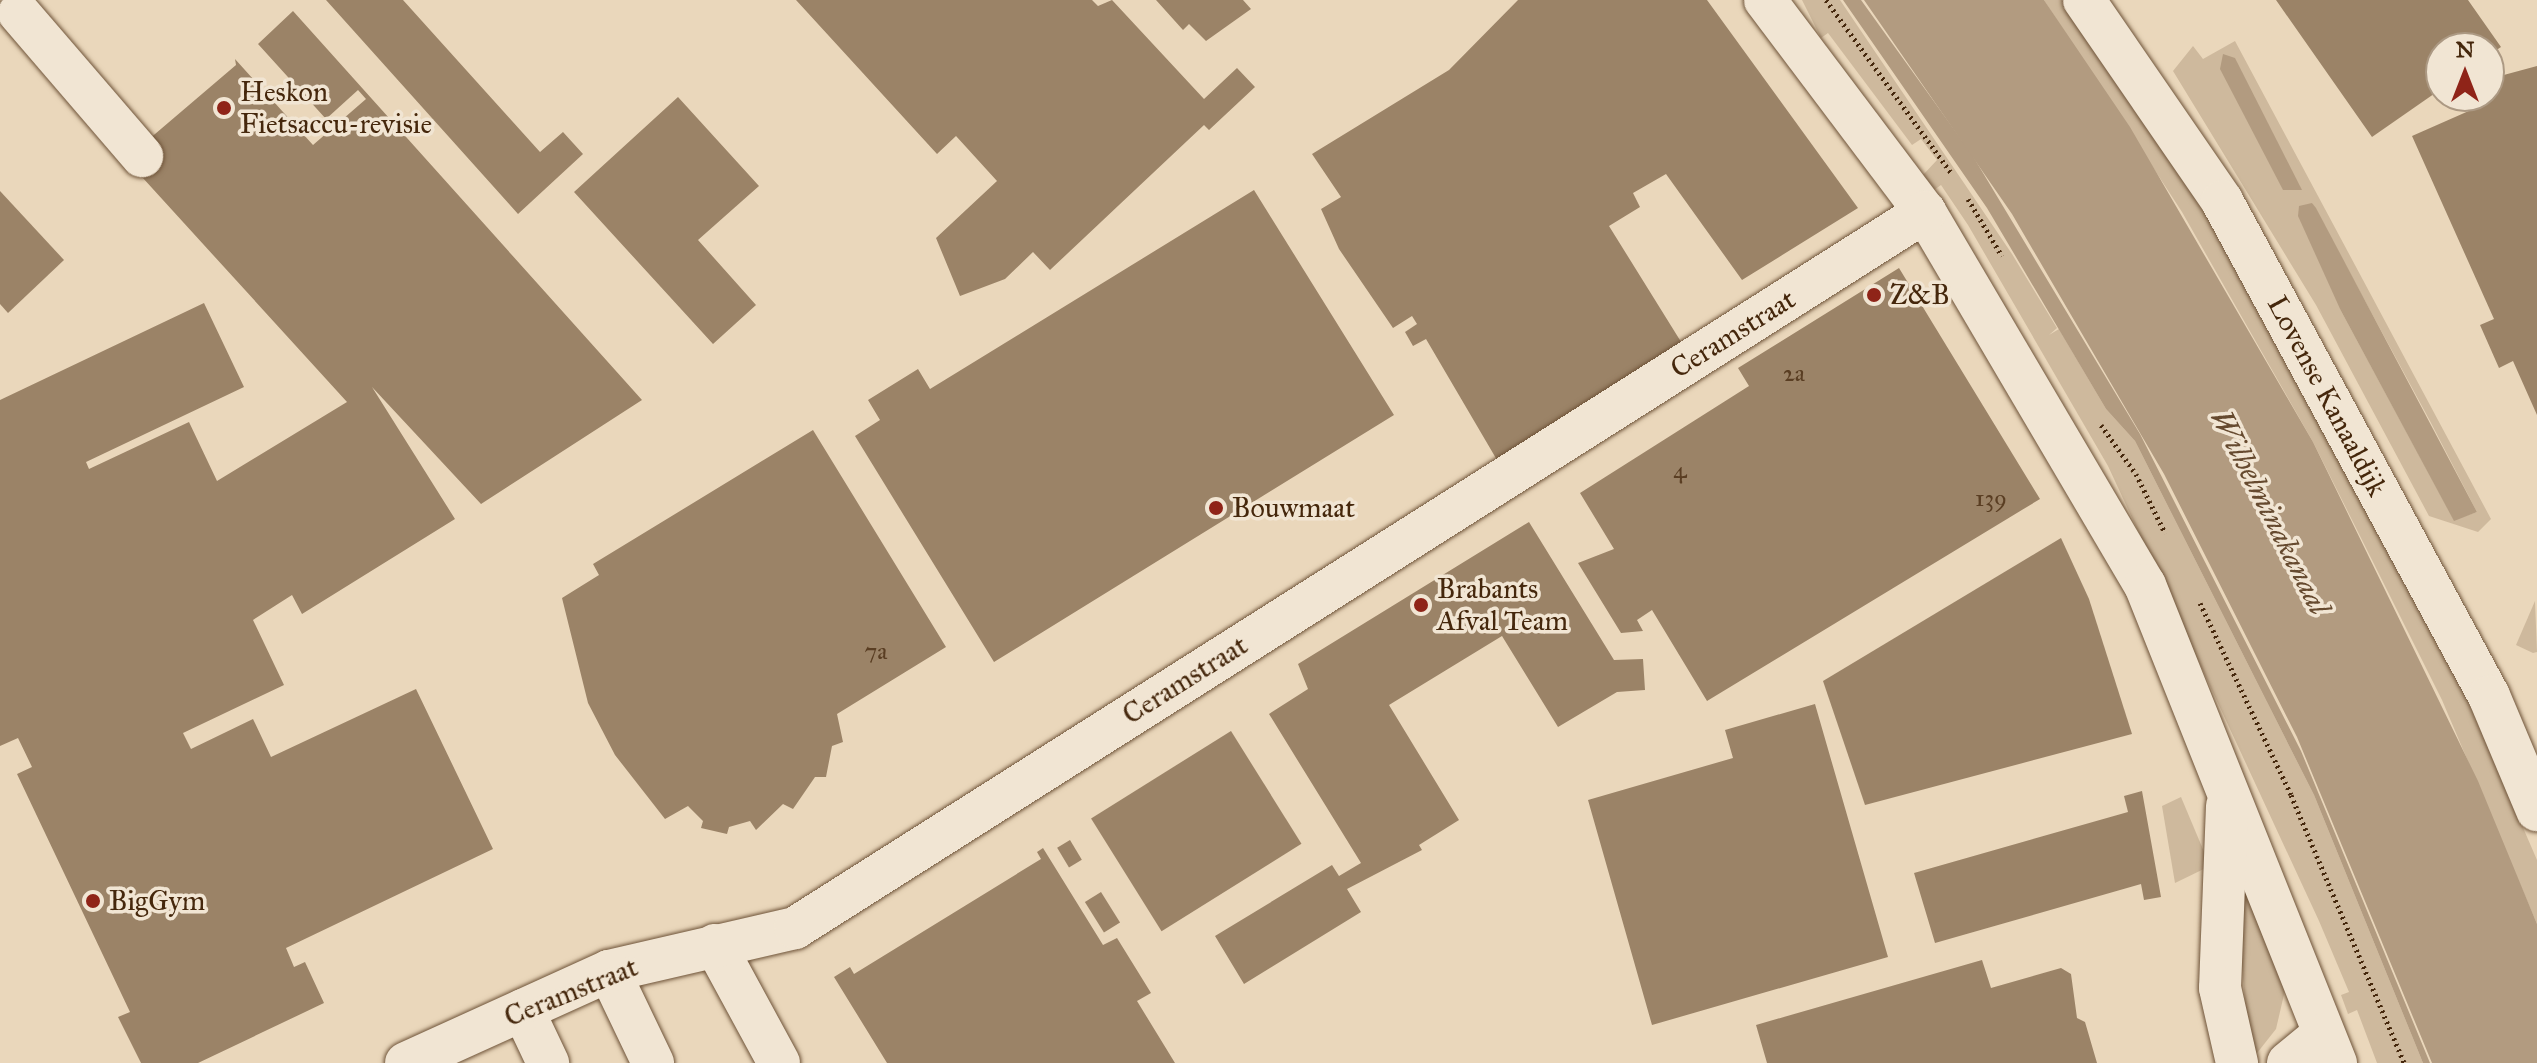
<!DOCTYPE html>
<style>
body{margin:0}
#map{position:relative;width:2537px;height:1063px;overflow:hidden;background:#ead7bb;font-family:"IM FELL Great Primer",serif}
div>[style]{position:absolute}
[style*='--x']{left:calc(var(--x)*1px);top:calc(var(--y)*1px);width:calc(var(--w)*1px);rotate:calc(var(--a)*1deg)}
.green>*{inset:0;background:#ceb99d}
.water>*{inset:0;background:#b29b80}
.building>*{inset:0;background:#9b8367;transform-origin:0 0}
.path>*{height:5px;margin-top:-2.5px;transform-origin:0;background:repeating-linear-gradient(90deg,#45270c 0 2px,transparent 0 6px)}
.roads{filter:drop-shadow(0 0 2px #6e5338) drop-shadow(0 0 2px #6e5338)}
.minor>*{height:42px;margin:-21px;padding:0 21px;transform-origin:21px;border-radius:21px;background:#f1e5d3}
.dots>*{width:22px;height:22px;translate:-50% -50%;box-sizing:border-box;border:4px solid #f1e5d3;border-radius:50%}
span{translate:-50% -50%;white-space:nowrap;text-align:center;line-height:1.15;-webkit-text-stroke:7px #f1e5d3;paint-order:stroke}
.number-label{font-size:24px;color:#5a3e23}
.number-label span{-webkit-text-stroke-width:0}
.poi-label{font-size:28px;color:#45270c}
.left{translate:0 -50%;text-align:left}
.street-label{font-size:28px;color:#45270c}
.water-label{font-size:30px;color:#664a2f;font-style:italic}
.north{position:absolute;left:2425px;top:32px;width:80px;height:80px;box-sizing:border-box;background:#f1e5d3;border:2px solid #ac9983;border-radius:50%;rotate:0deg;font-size:22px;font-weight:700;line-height:32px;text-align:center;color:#45270c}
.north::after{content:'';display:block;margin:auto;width:28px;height:36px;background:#8f2418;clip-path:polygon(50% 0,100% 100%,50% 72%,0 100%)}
</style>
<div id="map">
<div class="green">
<div style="clip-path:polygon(1802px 0,1840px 0,2012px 254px,2057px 328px,2049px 335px,2059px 329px,2106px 409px,2135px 441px,2314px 795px,2423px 1063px,2377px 1063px,2357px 1010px,2348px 1014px,2341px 995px,2349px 992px,2319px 921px,2108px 466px,1968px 225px,1941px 185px,1934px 190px,1923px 175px,1937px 160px,1921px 139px,1912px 145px,1828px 33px,1821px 38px)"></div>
<div style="clip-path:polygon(2044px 0,2077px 0,2140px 93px,2427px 605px,2537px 860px,2537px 924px,2442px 700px,2313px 442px,2182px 212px)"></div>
<div style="clip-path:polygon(evenodd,2235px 41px,2491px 519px,2478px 532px,2429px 516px,2316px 305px,2173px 71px,2193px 46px,2203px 59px,2235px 41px,2312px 203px,2430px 421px,2477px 512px,2454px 520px,2341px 311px,2312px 203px)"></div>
<div style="clip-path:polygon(2535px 601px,2537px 652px,2533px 653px,2516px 645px)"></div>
<div style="clip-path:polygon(2181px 797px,2210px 866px,2175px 883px,2162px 806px)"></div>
<div style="clip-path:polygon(2248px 899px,2286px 986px,2276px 1029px,2250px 1062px,2241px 953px,2243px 901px)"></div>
</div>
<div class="water">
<div style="clip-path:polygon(1843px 0,1861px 0,1971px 153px,2140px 434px,2301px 751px,2430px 1063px,2423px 1063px,2314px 795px,2135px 441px,2106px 409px,1987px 208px)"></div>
<div style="clip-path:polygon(1864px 0,2044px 0,2130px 127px,2313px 442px,2478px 781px,2537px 924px,2537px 1063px,2432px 1063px,2297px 737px,2164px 474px,2012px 214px)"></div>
<div style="clip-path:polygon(2223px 54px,2235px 58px,2302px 190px,2283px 190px,2220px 69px)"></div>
<div style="clip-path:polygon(2312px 203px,2316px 208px,2477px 512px,2454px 521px,2341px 311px,2298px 216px,2299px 206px)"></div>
</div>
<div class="building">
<div style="clip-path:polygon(326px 0,403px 0,540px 152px,563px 132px,583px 154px,518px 214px)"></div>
<div style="clip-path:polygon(796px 0,1092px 0,1098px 6px,1112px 0,1204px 99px,1237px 68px,1255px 87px,1209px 130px,1204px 125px,1050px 270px,1033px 252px,1005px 279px,960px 296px,936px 238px,997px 181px,956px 136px,937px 154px)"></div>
<div style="clip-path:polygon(1156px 0,1243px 0,1251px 9px,1206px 41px,1189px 24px,1183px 30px)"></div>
<div style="clip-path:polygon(1518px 0,1707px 0,1858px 208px,1742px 280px,1666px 174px,1633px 193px,1640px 207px,1609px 226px,1683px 345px,1497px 460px,1426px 339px,1413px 346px,1405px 332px,1417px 324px,1412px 316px,1393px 328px,1339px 249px,1321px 209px,1341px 197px,1312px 154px,1449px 70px)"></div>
<div style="clip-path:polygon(2276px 0,2468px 0,2501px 47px,2489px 55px,2489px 48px,2441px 48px,2441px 89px,2372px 137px)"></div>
<div style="clip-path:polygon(293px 11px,642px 400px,481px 504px,372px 387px,455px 519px,302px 614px,292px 595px,253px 620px,284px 685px,183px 733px,191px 749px,253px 719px,271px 757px,416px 689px,493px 849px,286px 948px,294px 967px,305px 962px,324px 1003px,198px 1063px,141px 1063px,118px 1017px,130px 1012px,17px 774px,32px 767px,18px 738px,0 746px,0 400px,204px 303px,244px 387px,86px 462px,89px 469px,189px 422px,217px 481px,347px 402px,142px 177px,163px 157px,148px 140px,236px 65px,235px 59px,313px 145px,366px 99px,358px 90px,326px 119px,258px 44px)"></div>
<div style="clip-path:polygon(2537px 66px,2537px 415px,2513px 361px,2499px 368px,2480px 325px,2494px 319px,2412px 136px,2471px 110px,2465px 96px,2489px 96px,2489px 79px)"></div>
<div style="clip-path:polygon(678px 97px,759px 186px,698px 240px,756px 305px,713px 344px,574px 192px)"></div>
<div style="clip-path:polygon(1254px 190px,1394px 415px,994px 662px,855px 436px,880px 420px,868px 400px,918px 369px,930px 389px)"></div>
<div style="clip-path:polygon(0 191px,64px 260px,8px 313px,0 304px)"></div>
<div style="clip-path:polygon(1899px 268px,2040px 499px,1707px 701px,1652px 610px,1637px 620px,1643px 631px,1621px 633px,1578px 563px,1614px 549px,1580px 493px,1749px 386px,1738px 368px)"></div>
<div style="clip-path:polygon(813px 430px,946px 647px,837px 714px,843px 742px,832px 746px,826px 777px,815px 777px,793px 809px,783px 804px,756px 830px,750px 821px,729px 827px,727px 834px,701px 828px,703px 821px,688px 806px,665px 819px,615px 755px,588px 703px,562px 598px,599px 575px,593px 564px)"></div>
<div style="clip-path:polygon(1529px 522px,1614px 660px,1643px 659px,1645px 690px,1617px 692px,1558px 727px,1502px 636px,1389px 705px,1459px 820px,1419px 845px,1422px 850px,1347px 889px,1361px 912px,1244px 984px,1215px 936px,1332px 865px,1339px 876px,1361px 863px,1269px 714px,1308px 689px,1298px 664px)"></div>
<div style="clip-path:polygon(2061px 538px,2089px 599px,2132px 734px,1865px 805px,1823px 681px)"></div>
<div style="clip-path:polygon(1815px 704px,1888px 957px,1652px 1025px,1588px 800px,1733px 758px,1725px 730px)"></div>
<div style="left:1231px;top:731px;width:133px;height:165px;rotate:58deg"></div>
<div style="clip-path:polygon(2142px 791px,2161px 897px,2144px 900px,2141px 884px,1935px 943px,1914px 873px,2128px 812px,2124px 796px)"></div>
<div style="left:1070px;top:840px;width:23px;height:15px;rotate:59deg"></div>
<div style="clip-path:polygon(1043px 848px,1103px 945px,1117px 938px,1143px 980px,1151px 993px,1137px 1001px,1175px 1063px,887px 1063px,834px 977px,850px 967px,854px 974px,1041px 859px,1037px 852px)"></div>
<div style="left:1101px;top:892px;width:36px;height:19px;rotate:58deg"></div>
<div style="clip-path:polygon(1982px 960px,1991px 988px,2061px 968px,2071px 974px,2077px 1018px,2085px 1022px,2097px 1063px,1767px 1063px,1756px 1025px)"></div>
</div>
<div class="path">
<div style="--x:1826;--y:0;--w:215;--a:54.1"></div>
<div style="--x:1968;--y:199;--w:66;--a:59.2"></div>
<div style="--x:2101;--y:425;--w:60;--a:54.5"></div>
<div style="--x:2136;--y:474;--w:66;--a:63.8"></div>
<div style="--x:2200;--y:603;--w:212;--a:64.6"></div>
<div style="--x:2291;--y:795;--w:291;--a:67.1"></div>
</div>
<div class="roads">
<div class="minor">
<div style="--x:1765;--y:0;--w:266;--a:53"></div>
<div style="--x:1925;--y:212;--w:433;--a:59.5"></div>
<div style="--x:2145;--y:585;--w:515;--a:68.22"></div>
<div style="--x:2084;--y:0;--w:244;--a:55.5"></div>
<div style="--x:2222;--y:201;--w:562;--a:61.66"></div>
<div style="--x:2489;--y:696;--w:124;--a:67.2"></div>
<div style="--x:19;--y:13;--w:189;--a:49.3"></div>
<div style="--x:2227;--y:806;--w:182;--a:92.2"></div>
<div style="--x:2220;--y:988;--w:77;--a:77.2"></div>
<div style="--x:715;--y:945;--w:134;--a:61.5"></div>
<div style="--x:609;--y:971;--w:102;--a:64.4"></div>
<div style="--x:523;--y:1010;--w:59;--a:64.7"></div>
<div style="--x:406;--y:1063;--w:223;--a:-24.4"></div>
<div style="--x:609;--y:971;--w:191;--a:-13"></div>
<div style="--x:795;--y:928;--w:1338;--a:-32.36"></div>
<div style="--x:2288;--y:1063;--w:45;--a:-39.6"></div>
</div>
</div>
<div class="dots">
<div style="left:224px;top:108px;background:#8f2418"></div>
<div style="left:1874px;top:295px;background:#8f2418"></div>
<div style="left:1216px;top:508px;background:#8f2418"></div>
<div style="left:1421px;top:605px;background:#8f2418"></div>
<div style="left:93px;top:901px;background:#8f2418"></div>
</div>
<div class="number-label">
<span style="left:1794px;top:374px">2a</span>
<span style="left:1680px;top:471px">4</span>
<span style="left:1991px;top:499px">139</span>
<span style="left:876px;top:652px">7a</span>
</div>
<div class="poi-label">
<span class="left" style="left:240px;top:108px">Heskon<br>Fietsaccu-revisie</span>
<span class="left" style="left:1890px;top:295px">Z&amp;B</span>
<span class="left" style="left:1232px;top:508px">Bouwmaat</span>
<span class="left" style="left:1437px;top:605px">Brabants<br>Afval Team</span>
<span class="left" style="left:109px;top:901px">BigGym</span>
</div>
<div class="street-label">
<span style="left:1733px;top:334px;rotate:-32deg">Ceramstraat</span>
<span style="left:2327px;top:396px;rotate:62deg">Lovense Kanaaldijk</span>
<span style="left:1185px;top:680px;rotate:-32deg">Ceramstraat</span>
<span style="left:571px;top:992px;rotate:-22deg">Ceramstraat</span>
</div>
<div class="water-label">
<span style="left:2270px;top:512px;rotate:63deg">Wilhelminakanaal</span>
</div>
<div class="north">N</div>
</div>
